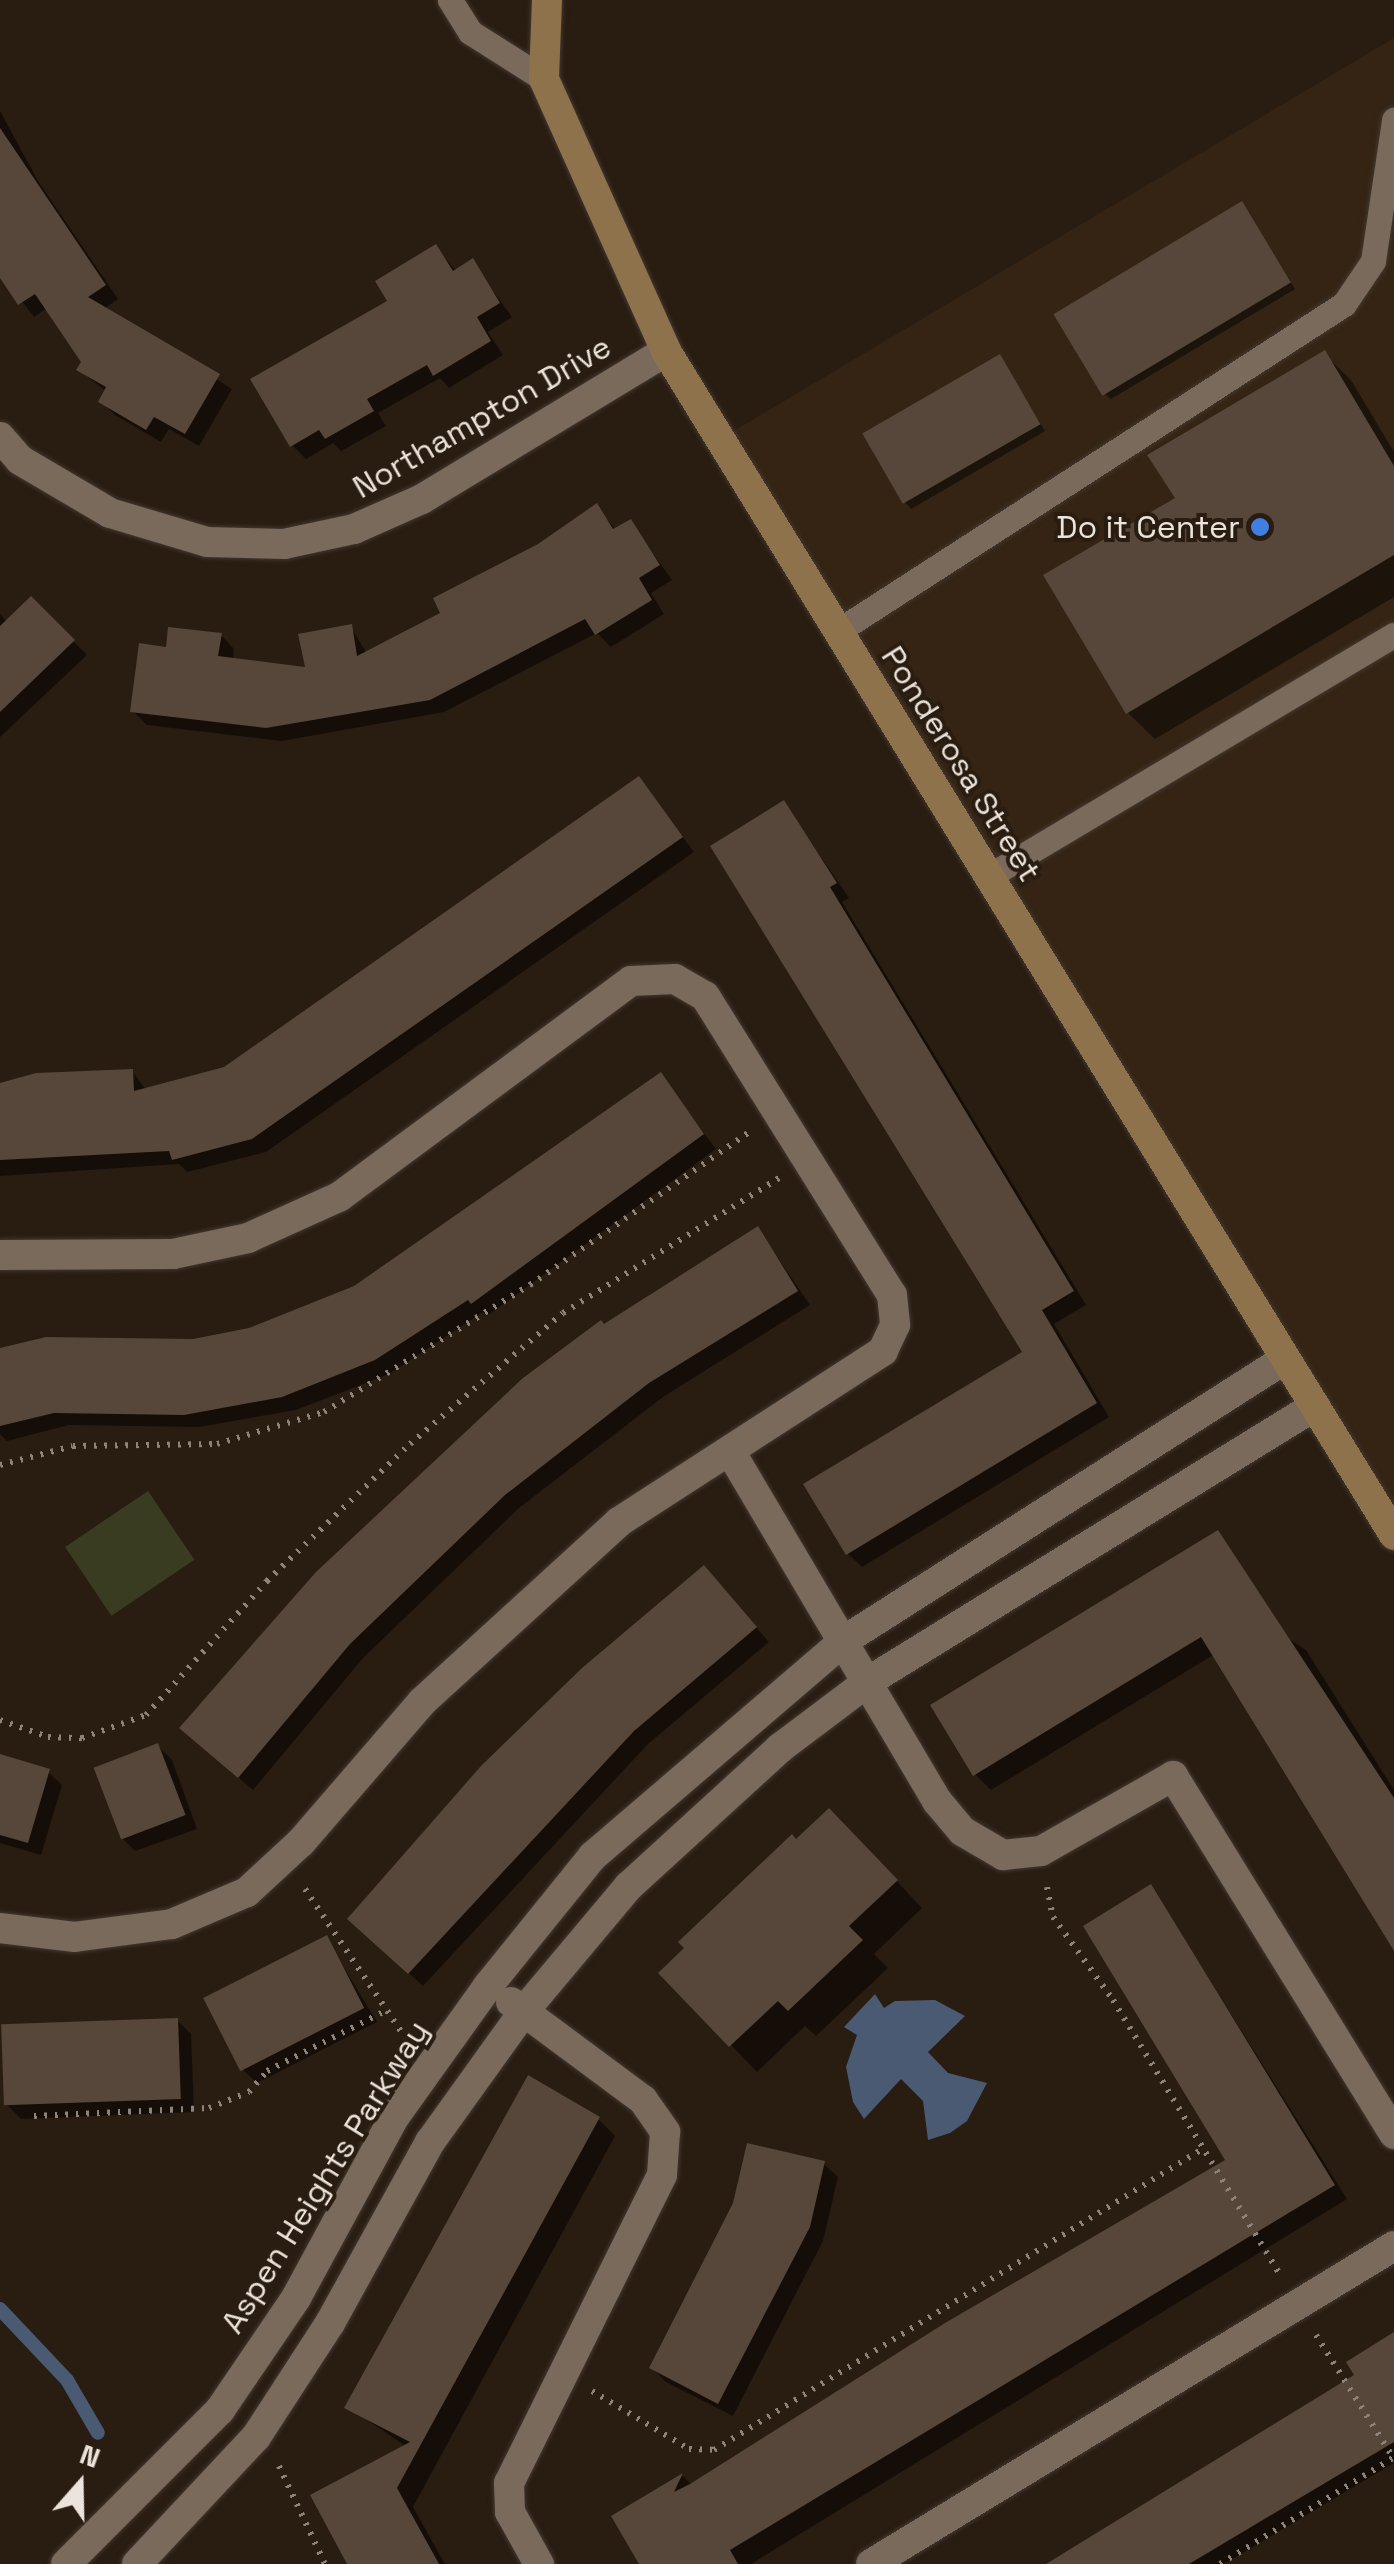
<!DOCTYPE html>
<style>
body{margin:0}
#map{position:relative;width:1394px;height:2564px;overflow:hidden;background:#291c10;font-family:"Space Grotesk",sans-serif}
div>[style]{position:absolute}
[style*='--x']{left:calc(var(--x)*1px);top:calc(var(--y)*1px);width:calc(var(--w)*1px);rotate:calc(var(--a)*1deg)}
.built>*{inset:0;background:#352413}
.green>*{inset:0;background:#3a3c22;transform-origin:0 0}
.water>*{inset:0;background:#495a72}
.shadow>*{inset:0;background:#0007}
.stream>*{height:14px;margin:-7px;padding:0 7px;transform-origin:7px;border-radius:7px;background:#495a72}
.building>*{inset:0;background:#56473a;transform-origin:0 0}
.path>*{height:6px;margin-top:-3px;transform-origin:0;background:repeating-linear-gradient(90deg,#8e8379 0 2.5px,transparent 0 10.5px)}
.roads{filter:drop-shadow(0 0 2px #413730) drop-shadow(0 0 2px #413730)}
.lane>*{height:25px;margin:-12.5px;padding:0 12.5px;transform-origin:12.5px;border-radius:12.5px;background:#796a5b}
.street>*{height:30px;margin:-15px;padding:0 15px;transform-origin:15px;border-radius:15px;background:#796a5b}
.secondary>*{height:30px;margin:-15px;padding:0 15px;transform-origin:15px;border-radius:15px;background:#8e724c}
.dots>*{width:28px;height:28px;translate:-50% -50%;box-sizing:border-box;border:5px solid #291c10;border-radius:50%}
span{translate:-50% -50%;white-space:nowrap;text-align:center;line-height:1.15;-webkit-text-stroke:8px #291c10;paint-order:stroke}
.street-label{font-size:32px;color:#ece3db}
.poi-label{font-size:32px;color:#ece3db}
.right{translate:-100% -50%;text-align:right}
.north{position:absolute;left:30px;top:2434px;width:100px;height:100px;-webkit-text-stroke:8px #291c10;paint-order:stroke;rotate:20deg;font-size:28px;font-weight:700;line-height:40px;text-align:center;color:#ece3db}
.north::after{content:'';display:block;margin:auto;width:35px;height:45px;background:#ece3db;clip-path:polygon(50% 0,100% 100%,50% 72%,0 100%)}
</style>
<div id="map">
<div class="built">
<div style="clip-path:polygon(1394px 38px,1394px 1555px,800px 577px,712px 444px)"></div>
</div>
<div class="green">
<div style="left:148px;top:1491px;width:83px;height:100px;rotate:56deg"></div>
</div>
<div class="water">
<div style="clip-path:polygon(875px 1994px,884px 2008px,895px 2001px,935px 2000px,965px 2016px,928px 2052px,948px 2073px,987px 2083px,967px 2121px,950px 2133px,928px 2140px,923px 2101px,901px 2079px,864px 2119px,853px 2102px,846px 2067px,857px 2035px,844px 2027px)"></div>
</div>
<div class="shadow">
<div style="clip-path:polygon(0 111px,38px 181px,118px 299px,104px 309px,232px 389px,199px 446px,169px 429px,161px 442px,115px 415px,101px 401px,107px 392px,79px 370px,84px 362px,47px 308px,34px 317px,0 273px)"></div>
<div style="clip-path:polygon(1247px 210px,1295px 289px,1111px 399px,1104px 393px)"></div>
<div style="clip-path:polygon(436px 247px,456px 271px,472px 262px,512px 317px,488px 332px,503px 355px,449px 388px,440px 378px,378px 413px,386px 426px,341px 451px,333px 443px,306px 459px,292px 445px)"></div>
<div style="clip-path:polygon(1324px 354px,1351px 380px,1394px 452px,1394px 597px,1155px 739px,1128px 713px,1046px 576px,1178px 499px)"></div>
<div style="clip-path:polygon(1000px 358px,1045px 431px,911px 509px,905px 502px)"></div>
<div style="clip-path:polygon(596px 506px,616px 530px,631px 522px,672px 580px,651px 593px,664px 614px,611px 647px,597px 633px,444px 712px,282px 741px,147px 725px,133px 711px,168px 650px,221px 635px,234px 649px,233px 660px,308px 670px,351px 627px,367px 654px,444px 614px)"></div>
<div style="clip-path:polygon(31px 599px,87px 655px,0 737px,0 614px,7px 622px)"></div>
<div style="clip-path:polygon(639px 779px,694px 852px,266px 1152px,187px 1172px,179px 1164px,0 1176px,0 1083px,132px 1071px,146px 1090px,225px 1069px)"></div>
<div style="clip-path:polygon(784px 803px,849px 898px,842px 902px,1086px 1305px,1054px 1324px,1109px 1417px,862px 1567px,848px 1554px,1026px 1353px)"></div>
<div style="clip-path:polygon(660px 1076px,716px 1149px,487px 1316px,483px 1312px,389px 1374px,296px 1410px,199px 1427px,69px 1425px,7px 1441px,0 1434px,0 1351px,193px 1341px,250px 1331px,356px 1288px)"></div>
<div style="clip-path:polygon(758px 1229px,810px 1305px,663px 1397px,519px 1508px,363px 1658px,253px 1790px,196px 1741px,605px 1327px)"></div>
<div style="clip-path:polygon(1218px 1533px,1286px 1637px,1306px 1650px,1394px 1790px,1394px 1948px,1215px 1654px,991px 1790px,975px 1774px)"></div>
<div style="clip-path:polygon(717px 1582px,769px 1642px,648px 1744px,423px 1986px,364px 1932px)"></div>
<div style="clip-path:polygon(158px 1746px,172px 1760px,197px 1829px,135px 1851px,121px 1837px)"></div>
<div style="clip-path:polygon(0 1757px,48px 1772px,62px 1785px,41px 1855px,0 1843px)"></div>
<div style="clip-path:polygon(855px 1837px,922px 1908px,874px 1954px,888px 1968px,816px 2036px,805px 2026px,757px 2072px,731px 2045px,796px 1842px)"></div>
<div style="clip-path:polygon(1151px 1887px,1347px 2199px,751px 2564px,642px 2564px,614px 2517px,683px 2476px,692px 2485px,1228px 2160px)"></div>
<div style="clip-path:polygon(326px 1938px,377px 2022px,257px 2083px,243px 2070px)"></div>
<div style="clip-path:polygon(177px 2020px,191px 2034px,194px 2112px,21px 2119px,7px 2105px)"></div>
<div style="clip-path:polygon(598px 2119px,615px 2136px,413px 2507px,445px 2564px,353px 2564px,407px 2447px,348px 2407px)"></div>
<div style="clip-path:polygon(824px 2164px,838px 2177px,823px 2241px,733px 2416px,666px 2382px,652px 2368px)"></div>
<div style="clip-path:polygon(1394px 2335px,1394px 2463px,1224px 2564px,1050px 2564px,1358px 2376px)"></div>
</div>
<div class="stream">
<div style="--x:0;--y:2309;--w:98;--a:46.7"></div>
<div style="--x:67;--y:2380;--w:61;--a:59.7"></div>
</div>
<div class="building">
<div style="clip-path:polygon(0 128px,106px 285px,88px 297px,220px 374px,185px 434px,154px 417px,146px 430px,98px 402px,106px 387px,76px 370px,81px 362px,35px 294px,18px 305px,0 278px)"></div>
<div style="left:1242px;top:201px;width:95px;height:220px;rotate:59deg"></div>
<div style="clip-path:polygon(436px 244px,453px 271px,473px 258px,500px 303px,477px 317px,491px 341px,433px 376px,427px 365px,367px 399px,374px 411px,325px 439px,319px 430px,290px 447px,250px 379px,387px 301px,375px 281px)"></div>
<div style="clip-path:polygon(1325px 350px,1394px 466px,1394px 555px,1126px 714px,1043px 575px,1175px 498px,1147px 455px)"></div>
<div style="left:1000px;top:354px;width:81px;height:159px;rotate:60deg"></div>
<div style="clip-path:polygon(597px 503px,613px 529px,631px 519px,660px 565px,639px 578px,652px 600px,595px 635px,585px 619px,430px 700px,266px 728px,130px 712px,139px 643px,166px 647px,168px 627px,222px 633px,218px 656px,305px 667px,298px 634px,352px 624px,357px 656px,440px 613px,433px 598px,538px 544px)"></div>
<div style="clip-path:polygon(31px 596px,75px 640px,0 712px,0 626px)"></div>
<div style="clip-path:polygon(639px 776px,683px 837px,252px 1139px,172px 1160px,169px 1151px,0 1160px,0 1083px,36px 1073px,133px 1069px,134px 1091px,224px 1067px)"></div>
<div style="clip-path:polygon(784px 800px,837px 883px,830px 887px,1074px 1291px,1042px 1310px,1097px 1403px,846px 1555px,803px 1484px,1022px 1352px,710px 846px)"></div>
<div style="clip-path:polygon(661px 1072px,704px 1134px,471px 1304px,468px 1300px,375px 1360px,282px 1397px,184px 1415px,54px 1413px,0 1426px,0 1348px,46px 1337px,193px 1339px,249px 1328px,354px 1286px)"></div>
<div style="clip-path:polygon(758px 1226px,798px 1291px,649px 1383px,505px 1495px,350px 1644px,238px 1778px,179px 1728px,316px 1572px,523px 1378px,601px 1320px,604px 1324px)"></div>
<div style="clip-path:polygon(1218px 1530px,1394px 1798px,1394px 1951px,1201px 1637px,973px 1776px,930px 1705px)"></div>
<div style="clip-path:polygon(704px 1565px,757px 1627px,634px 1731px,408px 1974px,347px 1919px,481px 1766px,582px 1668px)"></div>
<div style="left:158px;top:1743px;width:77px;height:69px;rotate:69deg"></div>
<div style="clip-path:polygon(0 1754px,50px 1769px,28px 1843px,0 1835px)"></div>
<div style="clip-path:polygon(829px 1808px,898px 1880px,849px 1926px,863px 1940px,788px 2011px,778px 2001px,729px 2047px,658px 1973px,684px 1948px,678px 1942px,792px 1834px,796px 1839px)"></div>
<div style="clip-path:polygon(1151px 1884px,1335px 2185px,730px 2550px,738px 2564px,639px 2564px,611px 2516px,683px 2473px,674px 2492px,690px 2484px,945px 2323px,1225px 2160px,1083px 1926px)"></div>
<div style="left:327px;top:1935px;width:82px;height:139px;rotate:63deg"></div>
<div style="left:178px;top:2018px;width:81px;height:177px;rotate:88deg"></div>
<div style="clip-path:polygon(528px 2075px,600px 2117px,397px 2488px,439px 2564px,347px 2564px,310px 2495px,410px 2442px,344px 2408px)"></div>
<div style="clip-path:polygon(747px 2143px,825px 2161px,810px 2227px,718px 2404px,649px 2368px,733px 2203px)"></div>
<div style="clip-path:polygon(1394px 2332px,1394px 2442px,1189px 2564px,1046px 2564px,1354px 2375px,1346px 2362px)"></div>
</div>
<div class="path">
<div style="--x:0;--y:1465;--w:75;--a:-14.6"></div>
<div style="--x:73;--y:1446;--w:144;--a:-0.8"></div>
<div style="--x:217;--y:1444;--w:112;--a:-16.7"></div>
<div style="--x:324;--y:1412;--w:242;--a:-31.7"></div>
<div style="--x:530;--y:1285;--w:266;--a:-34.9"></div>
<div style="--x:0;--y:1720;--w:51;--a:19.5"></div>
<div style="--x:48;--y:1737;--w:34;--a:2"></div>
<div style="--x:82;--y:1738;--w:68;--a:-19.8"></div>
<div style="--x:146;--y:1715;--w:181;--a:-47.9"></div>
<div style="--x:267;--y:1581;--w:198;--a:-43.8"></div>
<div style="--x:410;--y:1444;--w:201;--a:-40.6"></div>
<div style="--x:563;--y:1313;--w:255;--a:-32"></div>
<div style="--x:1047;--y:1887;--w:31;--a:79"></div>
<div style="--x:1053;--y:1917;--w:102;--a:54.1"></div>
<div style="--x:1113;--y:2000;--w:320;--a:58.7"></div>
<div style="--x:305;--y:1889;--w:182;--a:56"></div>
<div style="--x:34;--y:2116;--w:175;--a:-2.6"></div>
<div style="--x:209;--y:2108;--w:43;--a:-21.8"></div>
<div style="--x:249;--y:2092;--w:28;--a:-49"></div>
<div style="--x:267;--y:2071;--w:135;--a:-26.9"></div>
<div style="--x:1316;--y:2335;--w:146;--a:57.8"></div>
<div style="--x:592;--y:2391;--w:113;--a:30.9"></div>
<div style="--x:689;--y:2449;--w:25;--a:2"></div>
<div style="--x:714;--y:2450;--w:576;--a:-31.65"></div>
<div style="--x:279;--y:2466;--w:108;--a:64.9"></div>
<div style="--x:1220;--y:2564;--w:203;--a:-31.5"></div>
</div>
<div class="roads">
<div class="lane">
<div style="--x:450;--y:0;--w:38;--a:58"></div>
<div style="--x:470;--y:32;--w:88;--a:32.4"></div>
<div style="--x:838;--y:631;--w:602;--a:-32.87"></div>
<div style="--x:1344;--y:304;--w:52;--a:-56"></div>
<div style="--x:1373;--y:261;--w:143;--a:-81.5"></div>
<div style="--x:989;--y:876;--w:471;--a:-30.8"></div>
</div>
<div class="street">
<div style="--x:0;--y:437;--w:30;--a:49"></div>
<div style="--x:20;--y:460;--w:104;--a:30.5"></div>
<div style="--x:110;--y:513;--w:101;--a:16.6"></div>
<div style="--x:207;--y:542;--w:77;--a:1.5"></div>
<div style="--x:284;--y:544;--w:72;--a:-12.1"></div>
<div style="--x:354;--y:529;--w:74;--a:-23.8"></div>
<div style="--x:422;--y:499;--w:285;--a:-31.2"></div>
<div style="--x:0;--y:1255;--w:173;--a:-0.3"></div>
<div style="--x:173;--y:1254;--w:77;--a:-12"></div>
<div style="--x:248;--y:1238;--w:100;--a:-24.3"></div>
<div style="--x:339;--y:1197;--w:363;--a:-36.5"></div>
<div style="--x:631;--y:981;--w:44;--a:-2.6"></div>
<div style="--x:675;--y:979;--w:34;--a:30"></div>
<div style="--x:705;--y:996;--w:353;--a:58"></div>
<div style="--x:892;--y:1295;--w:30;--a:84"></div>
<div style="--x:895;--y:1325;--w:29;--a:115"></div>
<div style="--x:883;--y:1351;--w:315;--a:147.1"></div>
<div style="--x:619;--y:1522;--w:267;--a:137.6"></div>
<div style="--x:422;--y:1702;--w:185;--a:130.8"></div>
<div style="--x:301;--y:1842;--w:74;--a:137.2"></div>
<div style="--x:247;--y:1892;--w:82;--a:156.9"></div>
<div style="--x:172;--y:1924;--w:98;--a:172.4"></div>
<div style="--x:75;--y:1937;--w:76;--a:-173.2"></div>
<div style="--x:730;--y:1451;--w:407;--a:59.4"></div>
<div style="--x:937;--y:1801;--w:39;--a:50"></div>
<div style="--x:962;--y:1831;--w:48;--a:30.3"></div>
<div style="--x:1003;--y:1855;--w:38;--a:-6"></div>
<div style="--x:1041;--y:1851;--w:152;--a:-29.6"></div>
<div style="--x:1173;--y:1776;--w:421;--a:58.3"></div>
<div style="--x:511;--y:2002;--w:164;--a:36.6"></div>
<div style="--x:643;--y:2100;--w:39;--a:55"></div>
<div style="--x:665;--y:2132;--w:43;--a:94"></div>
<div style="--x:662;--y:2175;--w:344;--a:116.4"></div>
<div style="--x:509;--y:2483;--w:29;--a:88"></div>
<div style="--x:510;--y:2512;--w:60;--a:60.9"></div>
<div style="--x:66;--y:2564;--w:218;--a:-45"></div>
<div style="--x:220;--y:2410;--w:135;--a:-55.8"></div>
<div style="--x:296;--y:2298;--w:207;--a:-61.5"></div>
<div style="--x:395;--y:2116;--w:160;--a:-54.4"></div>
<div style="--x:488;--y:1986;--w:167;--a:-51.1"></div>
<div style="--x:593;--y:1856;--w:332;--a:-40.6"></div>
<div style="--x:845;--y:1640;--w:522;--a:-32.56"></div>
<div style="--x:137;--y:2564;--w:174;--a:-46.9"></div>
<div style="--x:256;--y:2437;--w:136;--a:-57"></div>
<div style="--x:330;--y:2323;--w:207;--a:-61.1"></div>
<div style="--x:430;--y:2142;--w:161;--a:-54.3"></div>
<div style="--x:524;--y:2011;--w:163;--a:-50"></div>
<div style="--x:629;--y:1886;--w:205;--a:-42.4"></div>
<div style="--x:780;--y:1748;--w:111;--a:-37"></div>
<div style="--x:869;--y:1681;--w:524;--a:-31.66"></div>
<div style="--x:871;--y:2564;--w:612;--a:-31.3"></div>
</div>
<div class="secondary">
<div style="--x:547;--y:0;--w:79;--a:92.2"></div>
<div style="--x:544;--y:79;--w:298;--a:65.8"></div>
<div style="--x:666;--y:351;--w:1390;--a:58.41"></div>
</div>
</div>
<div class="dots">
<div style="left:1260px;top:527px;background:#3f7fe0"></div>
</div>
<div class="street-label">
<span style="left:482px;top:417px;rotate:-30deg">Northampton Drive</span>
<span style="left:961px;top:764px;rotate:58deg">Ponderosa Street</span>
<span style="left:325px;top:2177px;rotate:-58deg">Aspen Heights Parkway</span>
</div>
<div class="poi-label">
<span class="right" style="left:1240px;top:527px">Do it Center</span>
</div>
<div class="north">N</div>
</div>
